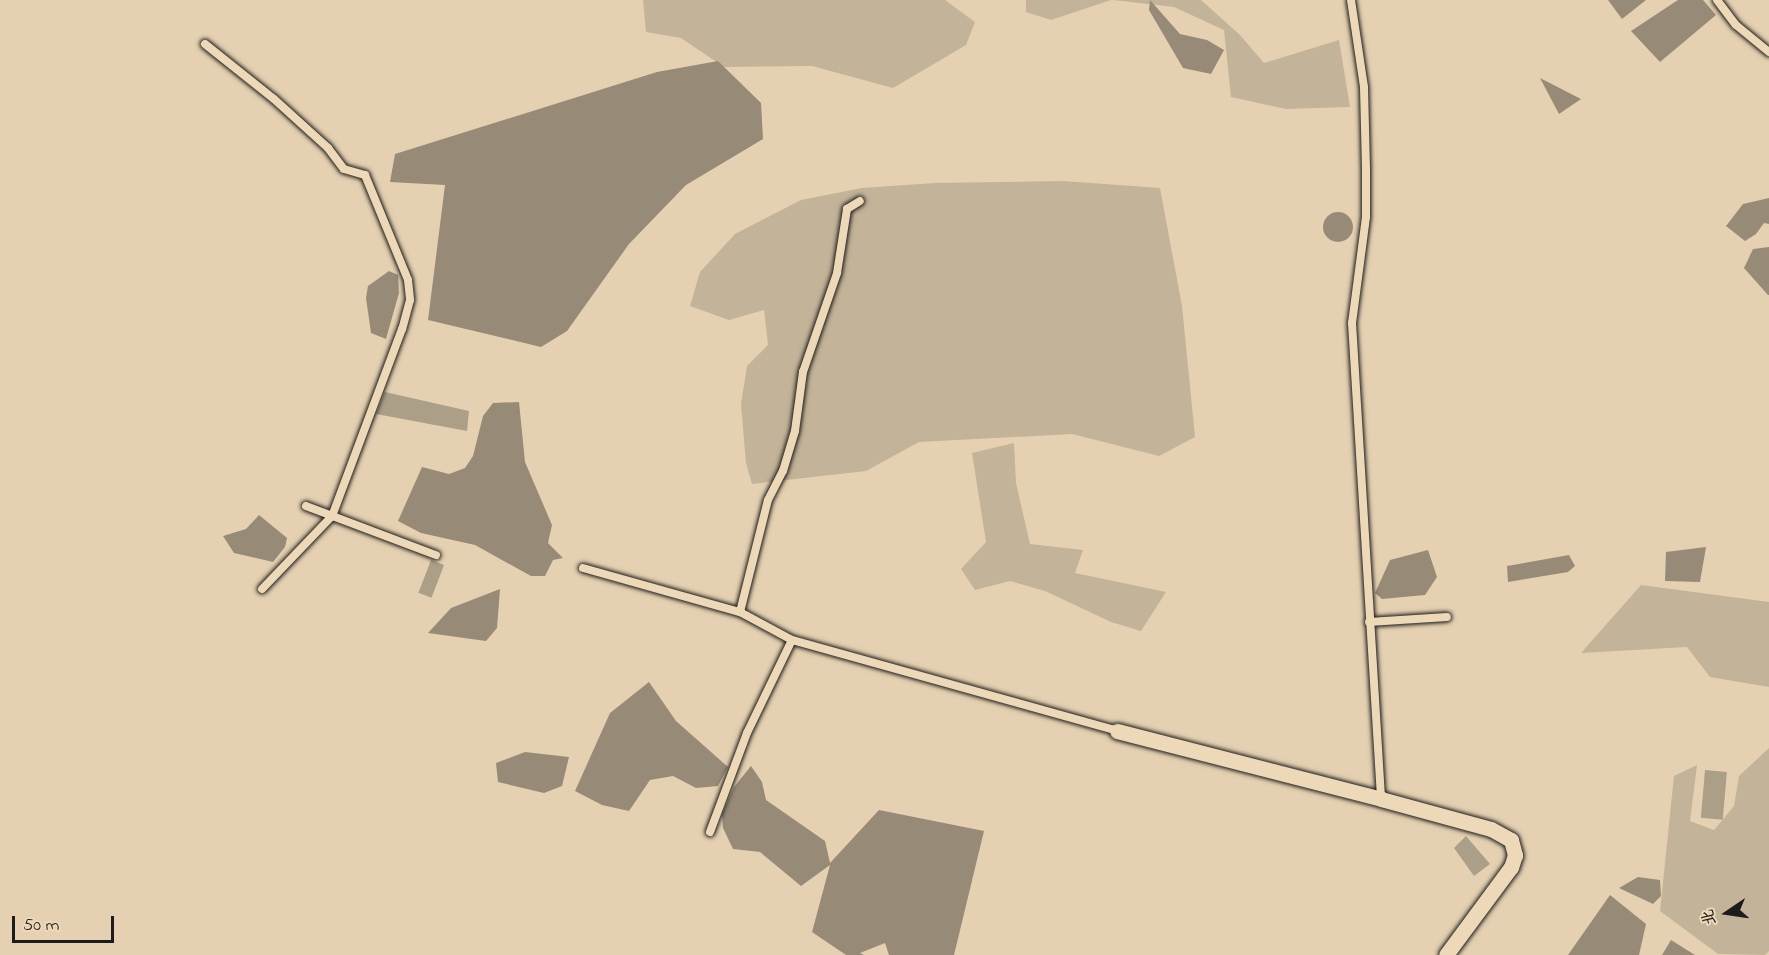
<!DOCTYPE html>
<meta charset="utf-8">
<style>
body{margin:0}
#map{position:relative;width:1769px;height:955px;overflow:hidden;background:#e5d1b1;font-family:"Indie Flower","LXGW WenKai TC",sans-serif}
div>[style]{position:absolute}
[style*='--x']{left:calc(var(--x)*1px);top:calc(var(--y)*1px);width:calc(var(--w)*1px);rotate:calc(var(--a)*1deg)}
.green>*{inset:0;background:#c3b398}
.water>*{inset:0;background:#978b77}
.round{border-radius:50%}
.building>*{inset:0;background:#ac9f88;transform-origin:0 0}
.roads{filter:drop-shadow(0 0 2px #1c1c1c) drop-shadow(0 0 2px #1c1c1c)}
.service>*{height:8px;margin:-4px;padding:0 4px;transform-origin:4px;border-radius:4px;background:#edd9b7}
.minor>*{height:15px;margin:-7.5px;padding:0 7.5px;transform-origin:7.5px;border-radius:7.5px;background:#edd9b7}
span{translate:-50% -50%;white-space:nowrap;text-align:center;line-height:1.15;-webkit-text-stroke:4.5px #edd9b7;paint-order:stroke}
.north{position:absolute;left:1697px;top:883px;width:60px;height:60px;-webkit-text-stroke:4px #edd9b7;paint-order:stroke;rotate:257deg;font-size:16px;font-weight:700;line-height:24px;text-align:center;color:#1c1c1c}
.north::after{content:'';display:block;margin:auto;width:21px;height:27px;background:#1c1c1c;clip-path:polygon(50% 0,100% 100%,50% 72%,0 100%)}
.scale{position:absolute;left:12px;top:916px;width:102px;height:27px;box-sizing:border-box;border:3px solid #1c1c1c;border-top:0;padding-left:8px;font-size:18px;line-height:21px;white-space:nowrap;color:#1c1c1c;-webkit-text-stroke:4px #edd9b7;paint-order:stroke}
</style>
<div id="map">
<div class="green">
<div style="clip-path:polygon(643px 0,945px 0,975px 22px,966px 45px,893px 88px,812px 66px,724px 67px,681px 38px,646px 32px)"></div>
<div style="clip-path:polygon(1026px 0,1111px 0,1051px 20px,1026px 12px)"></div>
<div style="clip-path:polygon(1113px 0,1201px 0,1240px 35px,1264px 63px,1339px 40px,1350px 107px,1286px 109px,1231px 97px,1224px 30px,1174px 7px)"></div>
<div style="clip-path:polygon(1063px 181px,1160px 188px,1182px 306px,1195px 437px,1159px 456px,1072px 434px,919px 442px,866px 471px,752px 484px,746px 463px,741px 404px,747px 366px,768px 345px,764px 310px,729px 320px,690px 306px,700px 272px,735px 234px,801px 200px,862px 188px,935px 183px)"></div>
<div style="clip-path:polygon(1014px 443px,1016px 483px,1030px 544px,1083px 550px,1075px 573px,1166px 592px,1141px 631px,1111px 622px,1045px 591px,1010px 581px,975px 590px,961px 569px,986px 542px,972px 453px)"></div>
<div style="clip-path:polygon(1641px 585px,1769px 602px,1769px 687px,1710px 677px,1687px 647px,1581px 653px)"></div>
<div style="clip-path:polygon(1769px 748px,1769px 951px,1765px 955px,1718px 954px,1660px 911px,1674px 776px,1697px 765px,1690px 821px,1714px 830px,1734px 806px,1739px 776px)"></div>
</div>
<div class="water">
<div style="clip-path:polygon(1150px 0,1180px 34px,1207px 40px,1224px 50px,1211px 74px,1183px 68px,1149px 10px)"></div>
<div style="clip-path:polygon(1608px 0,1646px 0,1622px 19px)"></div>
<div style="clip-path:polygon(1678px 0,1703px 0,1716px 15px,1660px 62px,1631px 31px)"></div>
<div style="clip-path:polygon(718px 61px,761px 103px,763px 139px,686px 185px,629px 244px,567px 331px,541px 347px,428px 320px,445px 185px,390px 182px,395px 154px,657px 72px)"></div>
<div style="clip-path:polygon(1540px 78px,1581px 99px,1559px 114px)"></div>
<div style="clip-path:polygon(1769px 198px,1769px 224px,1764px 223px,1756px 234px,1745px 241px,1726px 226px,1743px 204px)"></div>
<div class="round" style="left:1323px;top:212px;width:30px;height:30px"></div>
<div style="clip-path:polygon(1769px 247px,1769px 295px,1768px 295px,1744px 268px,1753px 249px)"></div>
<div style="clip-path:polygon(389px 271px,398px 275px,399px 293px,386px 339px,371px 333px,366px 298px,368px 286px)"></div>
<div style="clip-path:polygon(519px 402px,525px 462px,552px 525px,548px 543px,563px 558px,553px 560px,545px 576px,531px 576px,475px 545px,421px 533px,398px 521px,422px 467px,449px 474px,465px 468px,473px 456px,483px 416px,493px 403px)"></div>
<div style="clip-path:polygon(259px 515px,287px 538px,285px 547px,273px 562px,234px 553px,223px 536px,246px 529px)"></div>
<div style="clip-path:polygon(1706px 547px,1700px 582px,1665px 581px,1666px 552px)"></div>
<div style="clip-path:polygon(1428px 550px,1437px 577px,1425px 595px,1382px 599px,1375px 593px,1390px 560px)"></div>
<div style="clip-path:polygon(1569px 555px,1575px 566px,1568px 572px,1508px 582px,1507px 566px)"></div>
<div style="clip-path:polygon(500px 589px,497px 628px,486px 641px,428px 633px,451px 608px)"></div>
<div style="clip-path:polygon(649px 682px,676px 721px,728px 767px,718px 786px,696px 788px,673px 776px,650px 780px,629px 811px,602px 805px,575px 791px,610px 713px)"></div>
<div style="clip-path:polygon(525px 752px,569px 757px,562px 786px,544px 793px,498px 782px,496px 763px)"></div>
<div style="clip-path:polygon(751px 766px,762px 782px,766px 800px,825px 841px,830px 863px,879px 810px,984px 831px,954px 955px,889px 955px,885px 943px,860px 953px,864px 955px,846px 955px,812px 932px,830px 865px,801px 886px,760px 852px,733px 849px,723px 828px,722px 814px,734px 787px)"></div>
<div style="clip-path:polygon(1638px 877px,1660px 880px,1661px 896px,1653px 904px,1619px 888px)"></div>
<div style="clip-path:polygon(1610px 895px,1646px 924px,1639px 955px,1568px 955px)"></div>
<div style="clip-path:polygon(1671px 940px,1695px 955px,1662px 955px)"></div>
</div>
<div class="building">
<div style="clip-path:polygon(385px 392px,469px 411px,467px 431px,376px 414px)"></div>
<div style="left:431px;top:560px;width:14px;height:35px;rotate:21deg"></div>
<div style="left:1705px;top:770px;width:22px;height:48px;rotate:5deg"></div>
<div style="clip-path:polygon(1466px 836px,1490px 864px,1474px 876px,1454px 848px)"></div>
</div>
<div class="roads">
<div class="service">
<div style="--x:1351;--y:0;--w:88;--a:81.5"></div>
<div style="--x:1364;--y:87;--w:82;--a:88.6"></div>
<div style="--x:1366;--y:169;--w:48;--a:90"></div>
<div style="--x:1366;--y:217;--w:107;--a:97.5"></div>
<div style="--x:1352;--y:323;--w:477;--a:86.5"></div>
<div style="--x:1717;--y:0;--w:31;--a:53"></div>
<div style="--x:1736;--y:25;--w:43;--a:39.3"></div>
<div style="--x:205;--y:44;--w:88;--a:38.6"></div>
<div style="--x:274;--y:99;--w:73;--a:42.2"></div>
<div style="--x:328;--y:148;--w:26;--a:53"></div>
<div style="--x:344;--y:169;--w:22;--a:16"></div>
<div style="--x:365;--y:175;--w:113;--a:67.7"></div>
<div style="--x:408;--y:280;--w:20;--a:84"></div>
<div style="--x:410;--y:300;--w:30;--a:105"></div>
<div style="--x:402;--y:329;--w:200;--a:110.5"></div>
<div style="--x:332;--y:516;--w:101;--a:133.8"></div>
<div style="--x:306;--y:506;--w:139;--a:20.7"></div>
<div style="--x:583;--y:568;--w:163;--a:15.7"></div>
<div style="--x:740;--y:612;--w:59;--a:28.3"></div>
<div style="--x:792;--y:640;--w:337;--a:15.6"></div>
<div style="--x:740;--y:612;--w:115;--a:-76"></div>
<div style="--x:768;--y:500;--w:33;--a:-63"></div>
<div style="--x:783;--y:471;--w:42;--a:-73.3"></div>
<div style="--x:795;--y:431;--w:60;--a:-82.3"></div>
<div style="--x:803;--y:372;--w:105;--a:-71"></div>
<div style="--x:837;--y:273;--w:65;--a:-81.1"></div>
<div style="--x:847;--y:209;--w:15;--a:-32"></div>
<div style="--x:1369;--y:622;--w:78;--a:-3.7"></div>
<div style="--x:710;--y:832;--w:106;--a:-69.5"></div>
<div style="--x:747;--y:733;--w:103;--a:-64.2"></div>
</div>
<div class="minor">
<div style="--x:1117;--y:731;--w:273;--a:14.4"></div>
<div style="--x:1381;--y:799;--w:114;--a:15.3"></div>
<div style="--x:1491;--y:829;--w:23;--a:29"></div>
<div style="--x:1511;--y:840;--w:16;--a:75"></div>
<div style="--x:1515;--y:855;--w:13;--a:108"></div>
<div style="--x:1511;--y:867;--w:109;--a:126.5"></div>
</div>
</div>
<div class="north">北</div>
<div class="scale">50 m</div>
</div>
